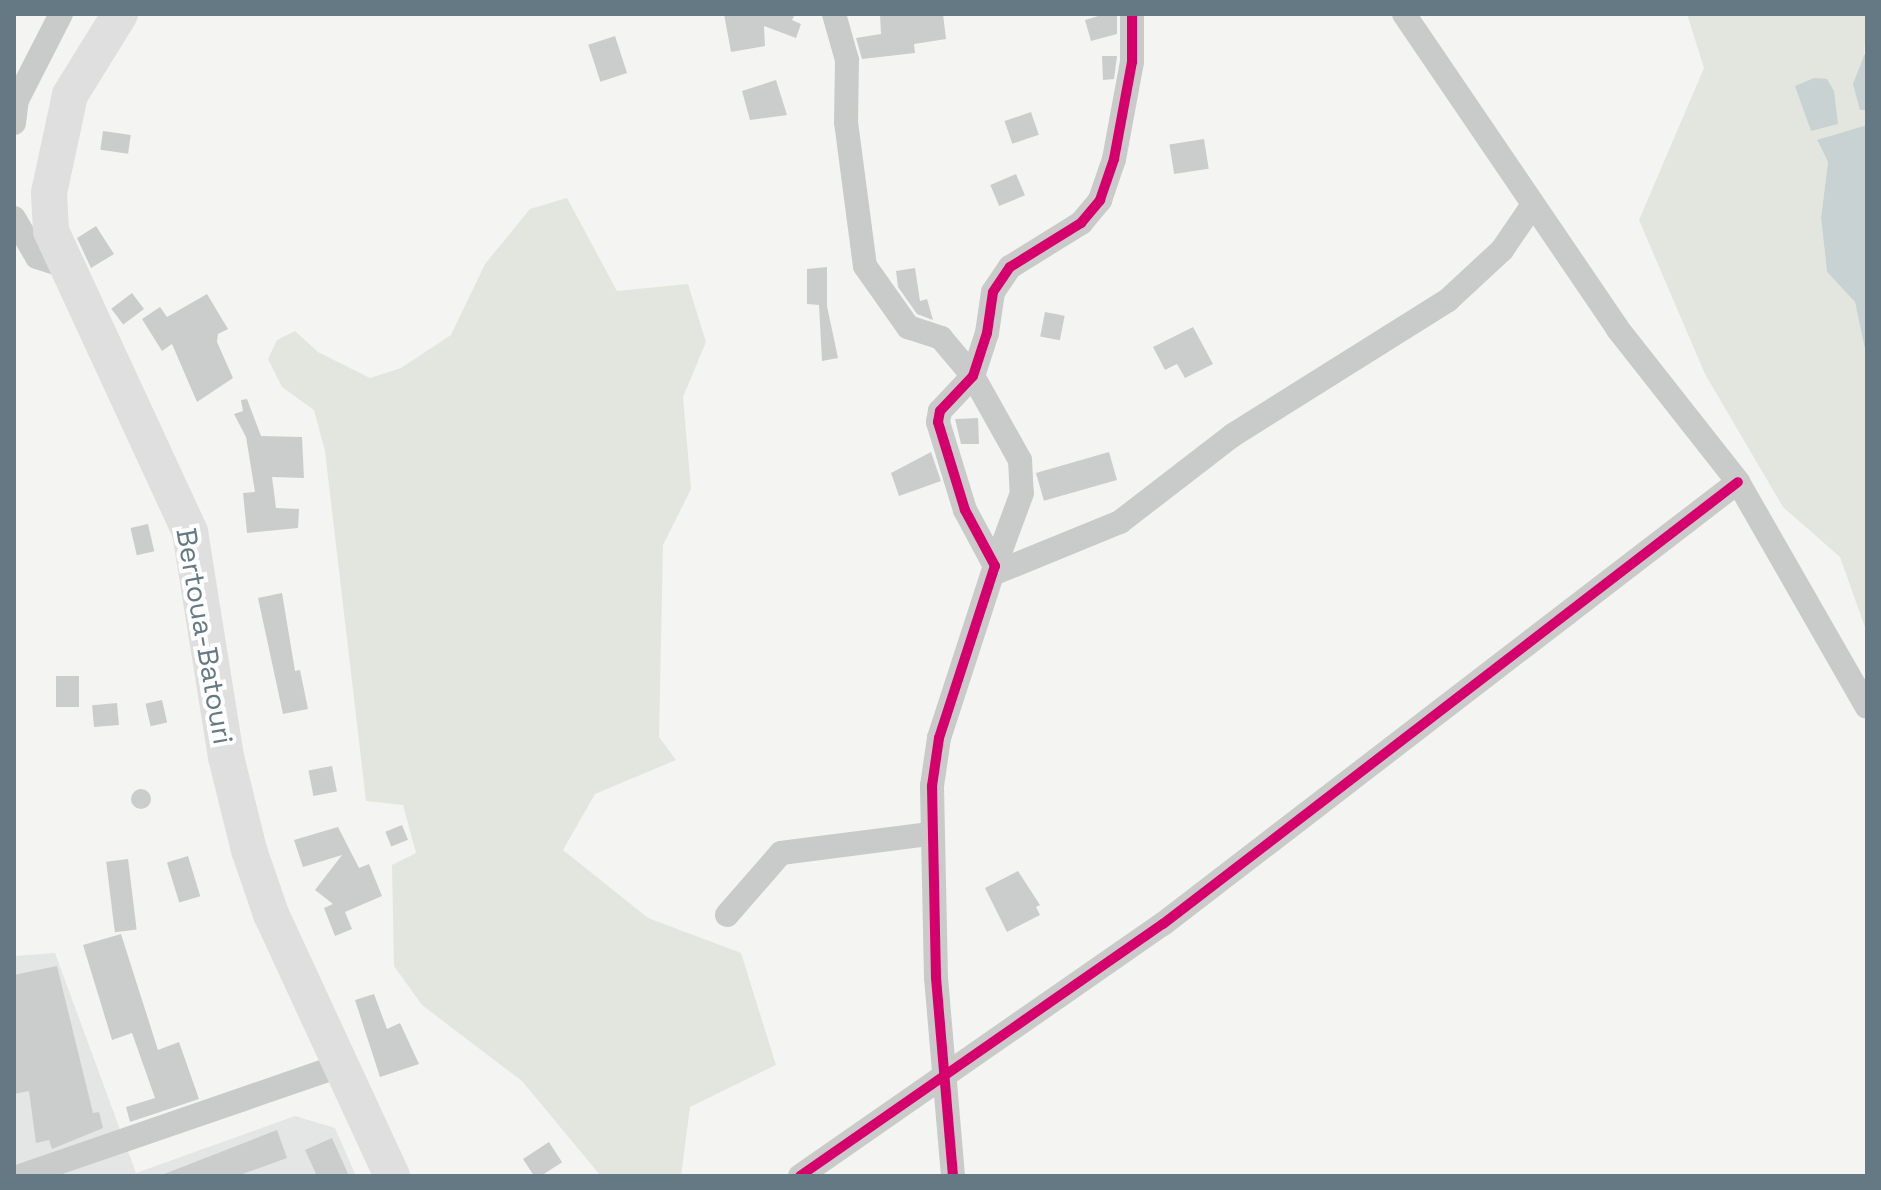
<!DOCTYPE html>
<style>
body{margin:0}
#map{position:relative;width:1881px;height:1190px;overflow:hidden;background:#f4f4f2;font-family:"Space Grotesk",sans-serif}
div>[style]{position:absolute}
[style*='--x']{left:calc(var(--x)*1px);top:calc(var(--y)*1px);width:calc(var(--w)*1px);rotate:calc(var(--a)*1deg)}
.built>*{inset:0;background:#e4e5e5}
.green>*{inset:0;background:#e3e6df}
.water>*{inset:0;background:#c8d2d3}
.building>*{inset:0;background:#cbcdcd;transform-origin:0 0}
.round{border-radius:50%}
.minor>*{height:24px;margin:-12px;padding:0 12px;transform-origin:12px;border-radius:12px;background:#c9caca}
.highway>*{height:36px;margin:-18px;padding:0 18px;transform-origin:18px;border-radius:18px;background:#dedfde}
.cycleway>*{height:10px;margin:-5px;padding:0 5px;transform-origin:5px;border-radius:5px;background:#d6006c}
span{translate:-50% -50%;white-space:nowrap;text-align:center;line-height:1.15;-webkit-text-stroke:8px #fff;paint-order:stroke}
.street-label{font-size:28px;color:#647983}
.frame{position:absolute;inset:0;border:16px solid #647983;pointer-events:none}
</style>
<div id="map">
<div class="built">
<div style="clip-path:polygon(55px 953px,136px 1173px,295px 1116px,335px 1128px,356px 1176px,14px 1176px,14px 956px)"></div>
</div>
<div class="green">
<div style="clip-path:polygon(1687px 14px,1867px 14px,1860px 110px,1867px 110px,1867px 125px,1817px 141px,1828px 162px,1821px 218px,1827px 272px,1855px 302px,1867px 359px,1867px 633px,1840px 557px,1783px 507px,1705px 374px,1639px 220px,1704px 68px)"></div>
<div style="clip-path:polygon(567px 198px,617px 291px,688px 284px,706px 342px,683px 397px,691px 489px,663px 545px,659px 737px,676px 760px,595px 794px,563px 850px,648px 918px,741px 953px,776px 1065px,690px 1107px,681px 1176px,600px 1175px,522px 1081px,422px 1005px,394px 966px,392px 865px,416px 853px,403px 805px,366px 801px,325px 451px,314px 410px,282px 387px,268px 359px,277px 340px,295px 331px,318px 352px,370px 378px,401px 368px,451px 335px,485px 264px,530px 209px)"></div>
</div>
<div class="water">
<div style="clip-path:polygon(1867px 48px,1867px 110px,1860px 110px,1853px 84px)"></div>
<div style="clip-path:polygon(1814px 78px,1827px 79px,1834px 91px,1838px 124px,1811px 131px,1795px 86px)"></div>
<div style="clip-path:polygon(1867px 125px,1867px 359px,1855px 302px,1827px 272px,1821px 218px,1828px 162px,1817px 140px)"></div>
</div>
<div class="building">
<div style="clip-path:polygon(724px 14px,795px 14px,792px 20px,801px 24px,796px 38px,764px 26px,765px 46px,731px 52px)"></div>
<div style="clip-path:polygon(943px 14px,946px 39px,914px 44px,915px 53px,862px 59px,856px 38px,881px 34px,880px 15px)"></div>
<div style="clip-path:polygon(1105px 14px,1117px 14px,1117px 34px,1091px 41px,1085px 20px)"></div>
<div style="left:615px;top:36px;width:39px;height:28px;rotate:72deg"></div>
<div style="clip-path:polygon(1102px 56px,1117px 56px,1114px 79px,1103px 80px)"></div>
<div style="clip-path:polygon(776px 80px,787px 115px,750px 120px,742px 91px)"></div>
<div style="left:1031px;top:112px;width:24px;height:28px;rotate:71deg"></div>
<div style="left:103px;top:131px;width:28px;height:19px;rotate:8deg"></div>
<div style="left:1204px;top:139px;width:30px;height:35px;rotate:81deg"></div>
<div style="left:1016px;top:174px;width:23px;height:28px;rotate:67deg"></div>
<div style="clip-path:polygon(96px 226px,114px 254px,91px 268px,77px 238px)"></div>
<div style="clip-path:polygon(827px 267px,827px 306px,838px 358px,822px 361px,819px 305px,807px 304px,807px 269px)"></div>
<div style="clip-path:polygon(915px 268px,920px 301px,927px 299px,933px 320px,917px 314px,898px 287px,896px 271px)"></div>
<div style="left:132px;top:293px;width:20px;height:26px;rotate:53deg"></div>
<div style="clip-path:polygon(207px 294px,228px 329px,218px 334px,217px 342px,233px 378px,197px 402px,172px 344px,162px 351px,142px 319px,160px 307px,167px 317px)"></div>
<div style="left:1045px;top:312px;width:20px;height:25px;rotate:11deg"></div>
<div style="clip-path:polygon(1193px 327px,1213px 364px,1185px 378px,1177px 364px,1165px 370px,1153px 347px)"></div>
<div style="clip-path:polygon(247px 399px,261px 436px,302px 437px,304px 478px,272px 477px,276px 508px,299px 509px,298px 528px,247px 533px,243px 493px,255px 492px,246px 437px,234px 414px,243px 411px,241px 400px)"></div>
<div style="clip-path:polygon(978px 418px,979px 444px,961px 444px,955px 419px)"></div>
<div style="clip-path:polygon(931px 452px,941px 481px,899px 496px,891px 473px)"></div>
<div style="left:1109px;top:452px;width:29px;height:76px;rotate:74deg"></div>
<div style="left:148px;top:524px;width:28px;height:18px;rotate:77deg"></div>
<div style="clip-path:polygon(282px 593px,295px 671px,300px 670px,308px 709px,283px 714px,258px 598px)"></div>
<div style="left:56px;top:676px;width:23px;height:31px"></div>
<div style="left:162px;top:700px;width:23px;height:17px;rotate:77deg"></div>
<div style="left:117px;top:703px;width:22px;height:25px;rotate:85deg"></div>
<div style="left:332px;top:766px;width:26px;height:24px;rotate:79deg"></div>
<div class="round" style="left:131px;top:789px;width:20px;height:20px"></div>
<div style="left:402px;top:825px;width:16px;height:18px;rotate:68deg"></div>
<div style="clip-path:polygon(338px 827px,359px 868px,369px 864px,382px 896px,345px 912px,352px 929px,335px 936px,324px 908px,333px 904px,315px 890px,342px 855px,303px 867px,294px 840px)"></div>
<div style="left:188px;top:856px;width:42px;height:22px;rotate:73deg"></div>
<div style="left:128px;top:859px;width:71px;height:22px;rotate:83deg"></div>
<div style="clip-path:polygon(1018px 871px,1040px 905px,1036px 907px,1040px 915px,1007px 932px,985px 888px)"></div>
<div style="clip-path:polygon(121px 934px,158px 1050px,179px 1042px,199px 1099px,130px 1122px,126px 1107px,155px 1098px,132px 1033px,112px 1040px,83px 945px)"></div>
<div style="clip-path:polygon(57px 966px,93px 1113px,99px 1112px,103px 1128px,52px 1149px,49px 1140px,36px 1143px,29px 1091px,14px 1094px,14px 975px)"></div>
<div style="clip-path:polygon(374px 994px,387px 1029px,400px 1023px,419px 1064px,380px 1077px,355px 1000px)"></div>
<div style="clip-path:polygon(277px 1130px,287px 1158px,237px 1176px,159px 1176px)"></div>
<div style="clip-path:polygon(332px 1138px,349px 1176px,317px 1176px,305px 1150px)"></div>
<div style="left:549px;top:1142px;width:24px;height:31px;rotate:57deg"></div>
</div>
<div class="minor">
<div style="--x:834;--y:14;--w:48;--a:74.2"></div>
<div style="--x:847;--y:60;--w:62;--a:90.9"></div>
<div style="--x:846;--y:122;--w:145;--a:82.5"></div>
<div style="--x:865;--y:266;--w:75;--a:54.8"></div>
<div style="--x:908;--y:327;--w:35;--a:18"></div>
<div style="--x:941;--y:338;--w:50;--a:49.9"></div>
<div style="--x:973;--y:376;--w:96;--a:60.8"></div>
<div style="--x:1020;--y:460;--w:33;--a:87"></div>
<div style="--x:1022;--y:493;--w:78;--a:110.3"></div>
<div style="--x:1404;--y:14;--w:379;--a:55.8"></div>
<div style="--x:1617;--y:328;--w:196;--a:51.8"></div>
<div style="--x:1738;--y:482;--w:259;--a:60.2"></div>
<div style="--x:14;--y:123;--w:23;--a:-83"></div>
<div style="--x:17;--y:100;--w:97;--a:-62.9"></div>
<div style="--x:14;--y:218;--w:45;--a:59.5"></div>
<div style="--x:37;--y:257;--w:28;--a:18"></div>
<div style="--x:995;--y:573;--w:135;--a:-22.2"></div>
<div style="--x:1120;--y:522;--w:143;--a:-37.6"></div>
<div style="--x:1233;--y:435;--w:254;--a:-32.1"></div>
<div style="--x:1448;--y:300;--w:74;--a:-42.8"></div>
<div style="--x:1502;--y:250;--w:53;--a:-55.7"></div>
<div style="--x:727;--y:915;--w:82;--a:-48.9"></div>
<div style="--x:781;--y:853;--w:150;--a:-7.3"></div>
<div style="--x:20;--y:1176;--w:338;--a:-19"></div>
<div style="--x:800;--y:1176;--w:442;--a:-34.8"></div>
<div style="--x:1163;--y:924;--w:725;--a:-37.55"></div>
<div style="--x:953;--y:1176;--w:199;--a:-94.9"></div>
<div style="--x:936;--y:978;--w:192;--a:-91.2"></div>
<div style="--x:932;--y:786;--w:49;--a:-81.7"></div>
<div style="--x:939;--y:738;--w:181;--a:-72"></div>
<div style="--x:995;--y:566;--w:64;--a:-118.2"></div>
<div style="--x:965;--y:510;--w:92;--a:-107.1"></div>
<div style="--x:938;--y:422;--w:11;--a:-80"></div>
<div style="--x:940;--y:411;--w:48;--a:-46.7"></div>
<div style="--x:973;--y:376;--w:45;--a:-72"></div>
<div style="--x:987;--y:333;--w:41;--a:-81.7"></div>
<div style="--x:993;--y:292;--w:30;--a:-56"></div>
<div style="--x:1010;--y:267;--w:84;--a:-31.8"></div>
<div style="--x:1081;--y:223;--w:30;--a:-50"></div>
<div style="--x:1100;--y:200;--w:43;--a:-71.1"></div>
<div style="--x:1114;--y:159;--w:99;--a:-79.5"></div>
<div style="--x:1132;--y:62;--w:48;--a:-90"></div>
</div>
<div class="highway">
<div style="--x:120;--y:14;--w:95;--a:121.7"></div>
<div style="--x:70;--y:95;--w:100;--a:102.1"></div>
<div style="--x:49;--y:193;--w:38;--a:87"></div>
<div style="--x:51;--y:231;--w:332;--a:65.2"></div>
<div style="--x:190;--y:532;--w:228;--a:80.9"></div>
<div style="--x:226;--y:757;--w:96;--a:76.1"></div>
<div style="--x:249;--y:850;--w:68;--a:71"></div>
<div style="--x:271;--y:914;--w:289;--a:65.2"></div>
</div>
<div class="cycleway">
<div style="--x:800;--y:1176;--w:442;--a:-34.8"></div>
<div style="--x:1163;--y:924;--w:725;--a:-37.55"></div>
<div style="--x:953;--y:1176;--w:199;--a:-94.9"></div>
<div style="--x:936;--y:978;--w:192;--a:-91.2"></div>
<div style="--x:932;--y:786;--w:49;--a:-81.7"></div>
<div style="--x:939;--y:738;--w:181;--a:-72"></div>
<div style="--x:995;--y:566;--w:64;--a:-118.2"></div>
<div style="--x:965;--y:510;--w:92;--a:-107.1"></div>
<div style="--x:938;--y:422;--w:11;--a:-80"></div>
<div style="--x:940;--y:411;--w:48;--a:-46.7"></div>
<div style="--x:973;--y:376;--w:45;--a:-72"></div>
<div style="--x:987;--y:333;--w:41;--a:-81.7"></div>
<div style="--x:993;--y:292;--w:30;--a:-56"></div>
<div style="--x:1010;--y:267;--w:84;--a:-31.8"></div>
<div style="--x:1081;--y:223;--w:30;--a:-50"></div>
<div style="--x:1100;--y:200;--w:43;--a:-71.1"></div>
<div style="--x:1114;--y:159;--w:99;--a:-79.5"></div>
<div style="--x:1132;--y:62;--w:48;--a:-90"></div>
</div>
<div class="street-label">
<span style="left:205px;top:636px;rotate:80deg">Bertoua-Batouri</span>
</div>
<div class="frame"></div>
</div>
